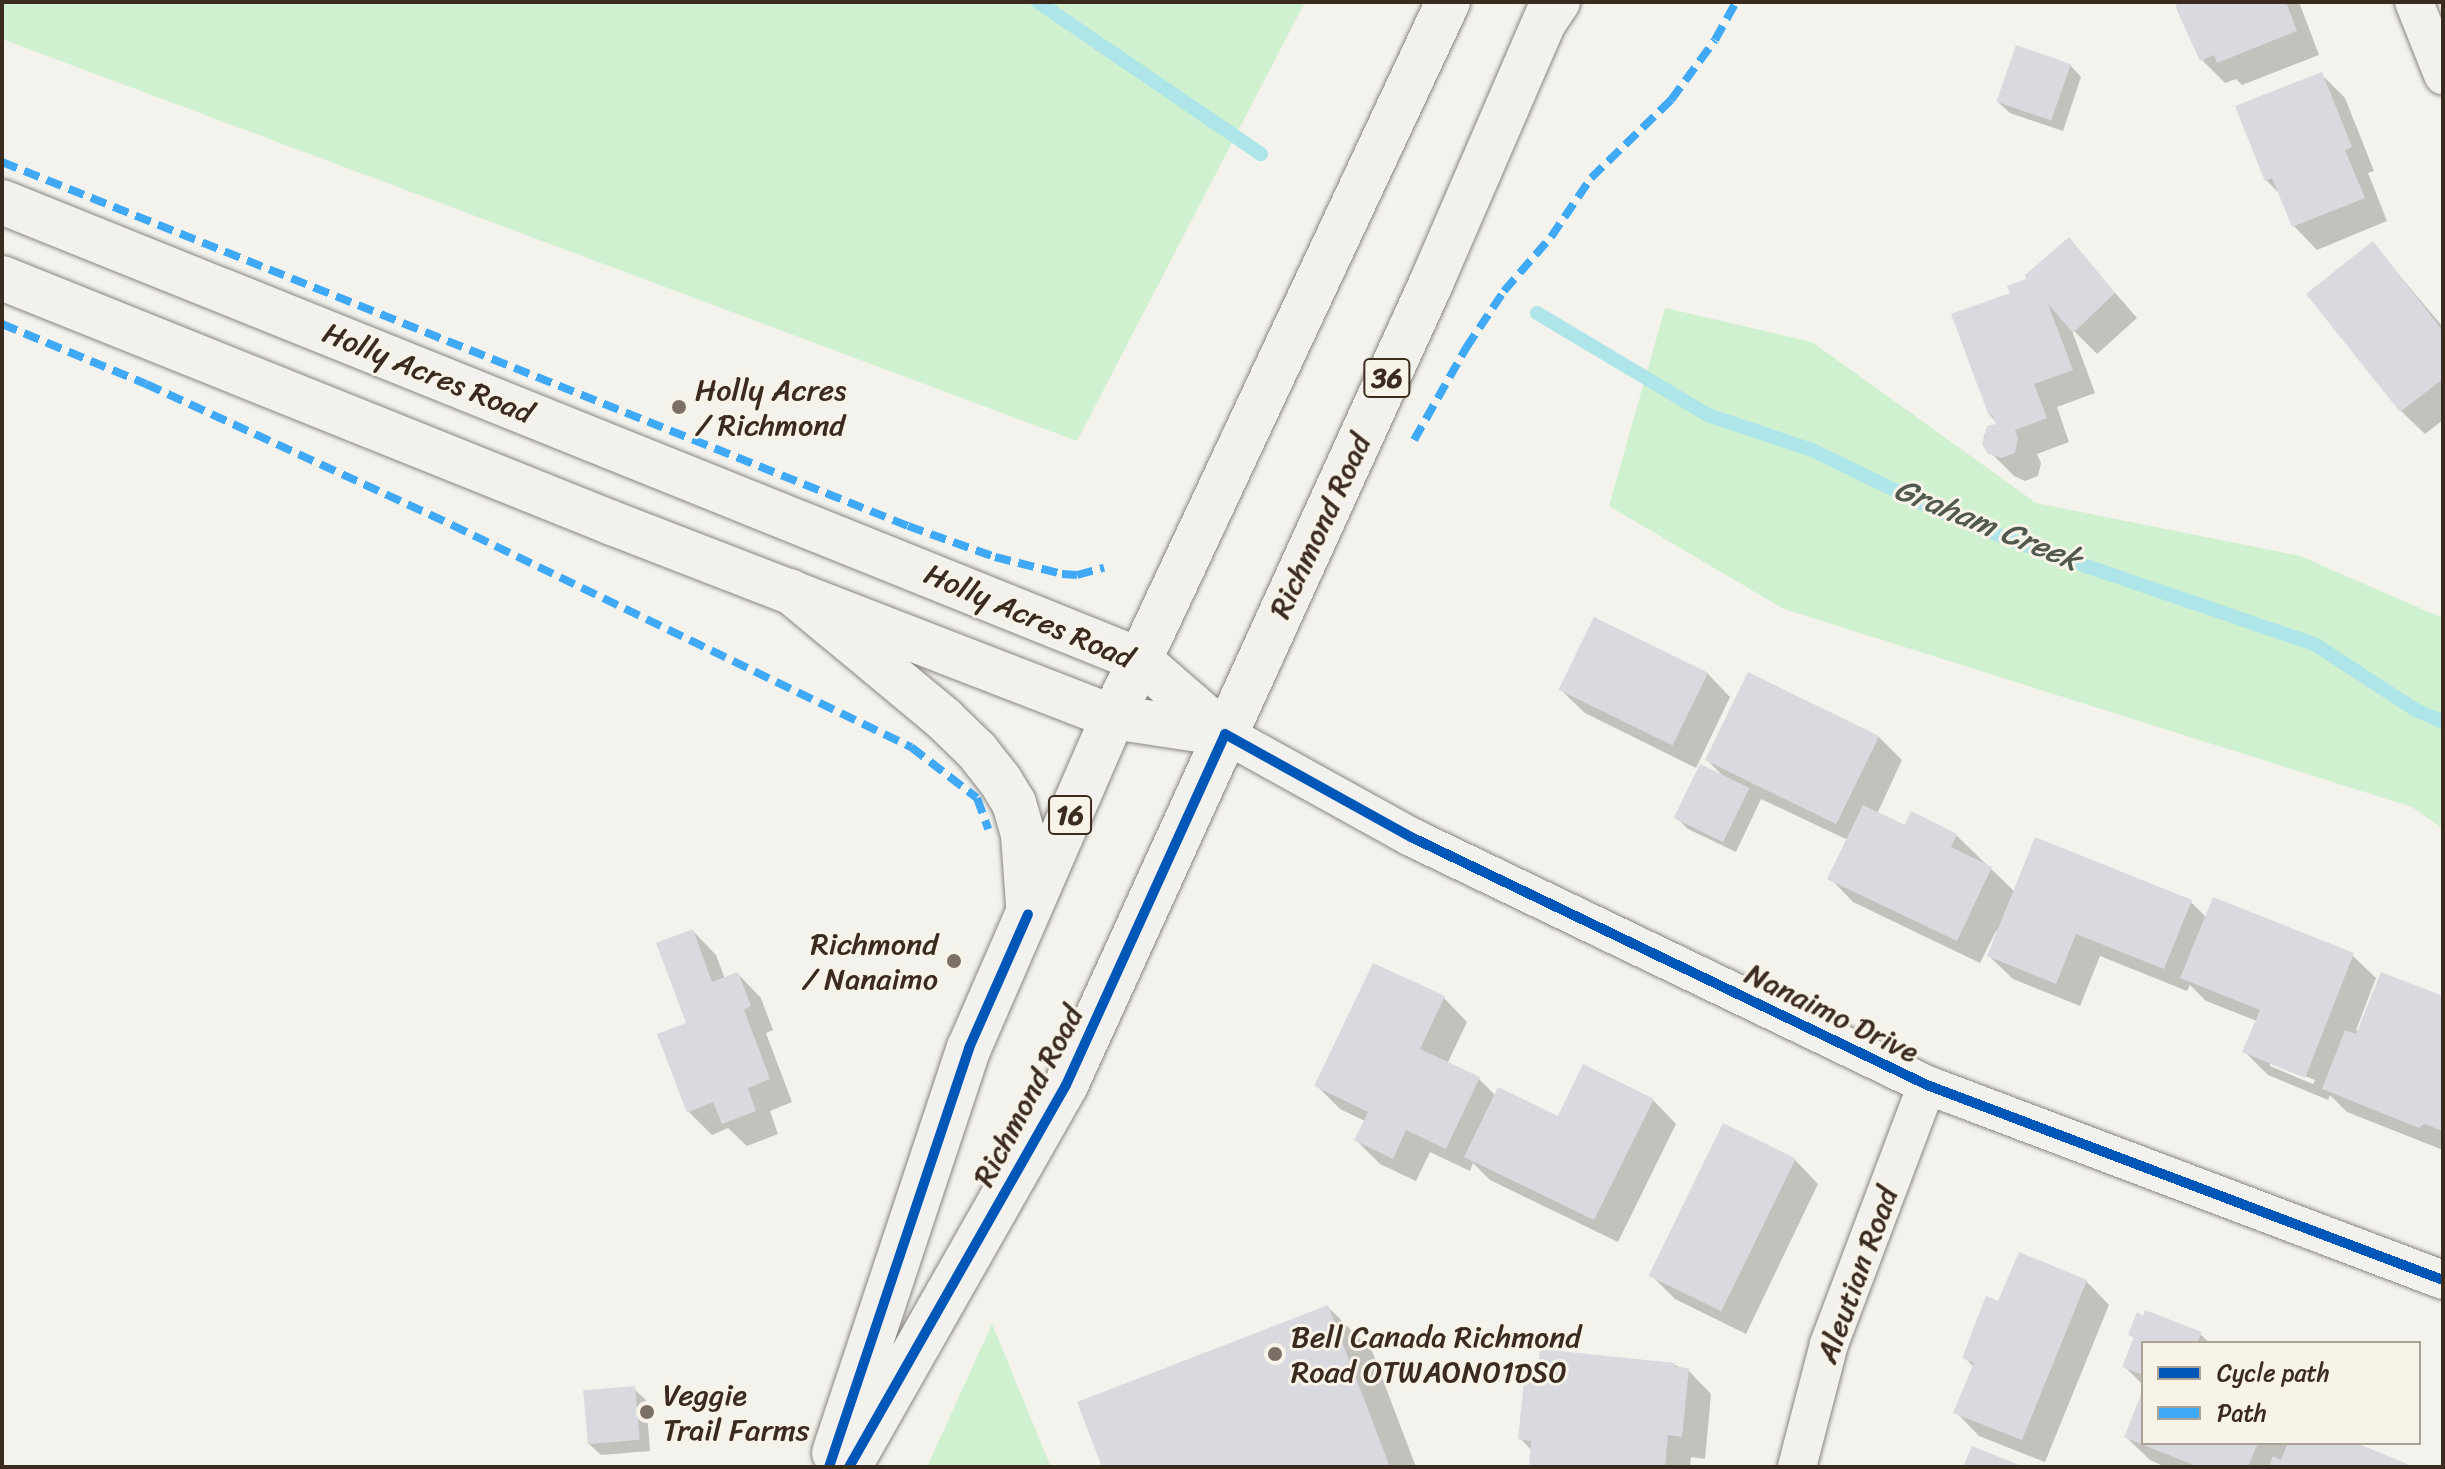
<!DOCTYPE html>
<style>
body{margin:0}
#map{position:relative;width:2445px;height:1469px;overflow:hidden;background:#f4f2ec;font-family:Sriracha,sans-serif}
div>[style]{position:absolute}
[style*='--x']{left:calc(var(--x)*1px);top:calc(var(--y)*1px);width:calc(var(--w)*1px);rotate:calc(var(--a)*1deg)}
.green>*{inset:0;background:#d0f1cf}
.shadow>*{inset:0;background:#0003}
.stream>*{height:14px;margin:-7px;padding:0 7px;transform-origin:7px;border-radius:7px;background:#ade5e8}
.building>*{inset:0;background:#d9d9e0;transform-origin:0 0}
.roads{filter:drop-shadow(0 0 2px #898580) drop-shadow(0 0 2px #898580)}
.minor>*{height:38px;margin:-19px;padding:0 19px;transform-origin:19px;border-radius:19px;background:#f2f1ed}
.secondary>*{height:44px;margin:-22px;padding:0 22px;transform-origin:22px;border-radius:22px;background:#f2f1ed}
.primary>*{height:44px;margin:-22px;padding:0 22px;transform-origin:22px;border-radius:22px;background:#f2f1ed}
.motorway>*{height:44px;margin:-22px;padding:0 22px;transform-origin:22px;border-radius:22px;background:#f2f1ed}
.quiet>*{height:8px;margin-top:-4px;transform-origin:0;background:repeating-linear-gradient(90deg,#3fa9f5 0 16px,transparent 0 24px)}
.cycleway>*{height:10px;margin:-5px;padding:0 5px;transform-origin:5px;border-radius:5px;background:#0057b8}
.dots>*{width:22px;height:22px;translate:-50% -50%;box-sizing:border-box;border:4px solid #f7f3e8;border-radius:50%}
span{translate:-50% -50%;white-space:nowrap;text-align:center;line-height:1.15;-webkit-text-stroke:6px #f7f3e8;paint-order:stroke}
.shield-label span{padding:2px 6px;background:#f7f3e8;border:2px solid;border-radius:6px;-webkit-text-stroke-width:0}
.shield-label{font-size:28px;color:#3b2a1e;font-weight:700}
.street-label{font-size:30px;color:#3b2a1e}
.poi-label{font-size:30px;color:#3b2a1e}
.left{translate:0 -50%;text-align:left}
.right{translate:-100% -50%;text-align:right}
.water-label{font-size:32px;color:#505850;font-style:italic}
.frame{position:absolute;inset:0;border:4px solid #3b2a1e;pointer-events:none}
.legend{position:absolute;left:2141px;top:1341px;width:280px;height:104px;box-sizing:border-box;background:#f7f3e8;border:2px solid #aca397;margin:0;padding:10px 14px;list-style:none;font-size:24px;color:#3b2a1e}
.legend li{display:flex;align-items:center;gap:16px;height:40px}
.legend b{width:40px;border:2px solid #aca397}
</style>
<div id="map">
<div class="green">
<div style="clip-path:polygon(2px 2px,1305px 2px,1077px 441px,2px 39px)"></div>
<div style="clip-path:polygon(1665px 308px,1812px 342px,2036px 503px,2300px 556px,2443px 618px,2443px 829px,2412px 807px,1784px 609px,1609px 506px)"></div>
<div style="clip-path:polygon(992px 1324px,1051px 1467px,927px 1467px)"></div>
</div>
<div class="shadow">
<div style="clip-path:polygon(2177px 2px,2299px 2px,2319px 55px,2242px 85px,2236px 79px,2225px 83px,2202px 60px)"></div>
<div style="clip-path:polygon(2070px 65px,2081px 77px,2063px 131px,2010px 113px,1998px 102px)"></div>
<div style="clip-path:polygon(2321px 74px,2345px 98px,2374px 171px,2368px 173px,2387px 221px,2317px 250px,2294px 226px,2281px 195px,2266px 180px)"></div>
<div style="clip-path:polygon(2069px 240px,2137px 318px,2097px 354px,2071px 328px,2095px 393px,2057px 407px,2069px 442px,2037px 454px,2041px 463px,2038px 476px,2025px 481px,2014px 476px,1990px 452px,1984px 444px,1984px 435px,1989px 428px,1998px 425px,1990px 415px,2012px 294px)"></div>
<div style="clip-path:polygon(2373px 244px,2443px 327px,2443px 420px,2425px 434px,2401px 411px,2309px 294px)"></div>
<div style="clip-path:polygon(1707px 673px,1730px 697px,1696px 768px,1585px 713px,1561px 690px)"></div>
<div style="clip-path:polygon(evenodd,1879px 737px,1902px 760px,1877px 814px,1906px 828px,1956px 835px,2015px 892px,2191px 902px,2207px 918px,2352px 955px,2376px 978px,2356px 1030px,2359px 1031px,2443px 999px,2443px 1150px,2347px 1112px,2330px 1095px,2328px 1100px,2268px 1075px,2245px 1052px,2257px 1021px,2206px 1001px,2190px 985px,2187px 991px,2100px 956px,2080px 1006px,2013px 979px,1989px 956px,1999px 932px,1996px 931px,1980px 963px,1853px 902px,1830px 878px,1848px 840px,1761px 799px,1736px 852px,1688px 829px,1677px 818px,1723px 776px,1708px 761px,1879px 737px,2270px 1062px,2315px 1080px,2313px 1084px,2270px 1066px,2270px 1062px)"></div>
<div style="clip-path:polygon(693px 931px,716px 955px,725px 979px,738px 974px,761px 998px,773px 1030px,766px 1033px,792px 1102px,770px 1111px,778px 1134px,747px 1146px,728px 1128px,712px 1135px,688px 1111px)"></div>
<div style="clip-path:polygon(1444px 998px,1467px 1022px,1447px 1064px,1479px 1079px,1496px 1096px,1558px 1118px,1653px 1100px,1676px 1124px,1618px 1242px,1490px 1180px,1473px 1163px,1470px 1171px,1430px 1152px,1416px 1181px,1380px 1164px,1356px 1140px,1365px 1121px,1340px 1109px,1317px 1086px)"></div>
<div style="clip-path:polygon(1795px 1160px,1818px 1184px,1746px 1334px,1675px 1299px,1652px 1276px)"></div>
<div style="clip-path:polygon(2086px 1281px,2109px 1305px,2045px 1462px,1979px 1436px,1956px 1412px,1974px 1367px,1964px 1357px,2000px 1304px)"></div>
<div style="clip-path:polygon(1328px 1307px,1372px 1351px,1416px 1467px,1104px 1467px)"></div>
<div style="clip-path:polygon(2130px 1334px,2200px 1334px,2210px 1343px,2143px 1343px,2143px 1385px,2124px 1366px,2135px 1339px)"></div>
<div style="clip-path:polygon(1674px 1365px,1688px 1370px,1711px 1394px,1705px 1459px,1691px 1457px,1690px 1467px,1531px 1467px,1532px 1451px,1520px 1438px,1538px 1385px)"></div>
<div style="clip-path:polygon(634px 1389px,646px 1400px,650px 1451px,601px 1455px,589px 1444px)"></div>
<div style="clip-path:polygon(2143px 1394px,2143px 1443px,2351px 1443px,2410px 1467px,2166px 1467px,2150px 1460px,2126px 1437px)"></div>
</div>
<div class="stream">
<div style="--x:1038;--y:2;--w:270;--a:34.3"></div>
<div style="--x:1537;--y:313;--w:199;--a:30.8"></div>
<div style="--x:1708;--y:415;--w:110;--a:18.6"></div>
<div style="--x:1812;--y:450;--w:138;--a:25.8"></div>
<div style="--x:1936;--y:510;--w:86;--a:21.8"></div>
<div style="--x:2016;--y:542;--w:317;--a:18.9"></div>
<div style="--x:2316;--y:645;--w:117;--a:33.1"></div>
<div style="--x:2414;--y:709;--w:32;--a:24"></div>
</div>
<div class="building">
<div style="clip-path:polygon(2177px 2px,2286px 2px,2297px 31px,2217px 63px,2214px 55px,2200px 61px,2176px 8px)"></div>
<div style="left:2016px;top:45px;width:58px;height:60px;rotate:19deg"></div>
<div style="clip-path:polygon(2322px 72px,2352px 147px,2345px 150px,2365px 198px,2292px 227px,2272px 178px,2265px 181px,2235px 106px)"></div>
<div style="clip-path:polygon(2069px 237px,2115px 293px,2073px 333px,2048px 304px,2073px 370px,2034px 384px,2047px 418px,2015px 430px,2018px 438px,2015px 453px,2001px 458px,1988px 454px,1982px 444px,1987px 426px,1996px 424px,1992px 414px,1989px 416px,1951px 314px,2010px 293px,2007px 286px,2026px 279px,2025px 275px)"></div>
<div style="clip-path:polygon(2373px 241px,2443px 331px,2443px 379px,2400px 412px,2306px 294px)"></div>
<div style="left:1594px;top:617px;width:127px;height:81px;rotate:26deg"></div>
<div style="left:1748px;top:672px;width:146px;height:98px;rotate:26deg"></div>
<div style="left:1700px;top:764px;width:55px;height:60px;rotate:26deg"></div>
<div style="clip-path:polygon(1863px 805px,1905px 825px,1911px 811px,1957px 834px,1951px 847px,1992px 867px,1957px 941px,1827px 879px)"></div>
<div style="clip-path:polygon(2035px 837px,2192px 900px,2164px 969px,2076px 934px,2056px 984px,1987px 956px)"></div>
<div style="clip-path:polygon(2213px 897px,2354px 953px,2305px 1078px,2242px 1052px,2260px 1010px,2180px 978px)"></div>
<div style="clip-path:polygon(693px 929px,712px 982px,738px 972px,751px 1006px,744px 1010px,770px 1079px,748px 1088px,756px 1111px,722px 1124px,713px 1102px,687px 1113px,657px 1034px,686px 1023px,656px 943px)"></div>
<div style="clip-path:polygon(1373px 963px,1445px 996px,1420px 1049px,1480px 1077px,1446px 1149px,1406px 1130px,1393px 1159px,1354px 1140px,1368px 1112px,1314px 1086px)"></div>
<div style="clip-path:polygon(2381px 972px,2443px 996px,2443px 1131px,2424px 1124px,2419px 1128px,2322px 1089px,2345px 1030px,2356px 1034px)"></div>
<div style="clip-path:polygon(1583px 1064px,1654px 1099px,1594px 1220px,1464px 1157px,1498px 1087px,1558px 1116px)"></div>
<div style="left:1723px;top:1123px;width:81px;height:170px;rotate:26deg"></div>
<div style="clip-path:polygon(2019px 1252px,2087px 1280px,2022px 1440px,1953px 1413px,1974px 1363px,1962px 1358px,1986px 1296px,1998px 1301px)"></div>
<div style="clip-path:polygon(1328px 1305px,1390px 1467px,1102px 1467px,1077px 1402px)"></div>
<div style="clip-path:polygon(2145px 1310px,2202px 1332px,2197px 1343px,2143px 1343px,2143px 1375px,2122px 1367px,2134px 1337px,2128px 1335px,2137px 1312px,2143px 1316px)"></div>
<div style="clip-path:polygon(1540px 1349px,1675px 1363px,1674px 1367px,1689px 1368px,1682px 1437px,1668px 1435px,1665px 1467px,1529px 1467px,1531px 1441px,1518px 1439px,1524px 1381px,1536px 1382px)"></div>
<div style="left:635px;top:1386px;width:54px;height:52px;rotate:85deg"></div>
<div style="clip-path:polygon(2143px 1390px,2143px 1443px,2258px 1443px,2248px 1467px,2198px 1467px,2124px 1437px)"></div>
<div style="clip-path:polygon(2288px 1443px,2356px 1443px,2415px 1467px,2269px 1467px,2273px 1456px,2281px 1460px)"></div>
<div style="clip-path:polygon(1972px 1446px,2024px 1467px,1963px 1467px)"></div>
</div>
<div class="roads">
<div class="minor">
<div style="--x:2414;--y:2;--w:79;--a:68.3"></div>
<div style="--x:1225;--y:734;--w:213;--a:29"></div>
<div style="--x:1411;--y:837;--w:573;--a:25.67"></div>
<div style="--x:1927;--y:1085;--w:552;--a:20.7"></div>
<div style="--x:1797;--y:1467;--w:127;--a:-75.4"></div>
<div style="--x:1829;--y:1344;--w:277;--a:-69.3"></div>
</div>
<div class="secondary">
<div style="--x:2;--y:202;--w:1227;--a:21.92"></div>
<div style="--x:1140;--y:660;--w:113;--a:41"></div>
<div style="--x:2;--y:278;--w:657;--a:21.88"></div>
<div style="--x:612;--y:523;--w:537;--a:21.17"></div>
<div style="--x:1113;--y:717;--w:113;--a:8.6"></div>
</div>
<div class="primary">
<div style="--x:790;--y:591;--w:200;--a:39.7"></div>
<div style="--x:944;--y:719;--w:46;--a:44.1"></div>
<div style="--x:977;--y:751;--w:37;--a:52"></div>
<div style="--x:1000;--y:780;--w:27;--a:59"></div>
<div style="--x:1014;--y:803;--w:33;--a:74"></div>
<div style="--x:1023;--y:835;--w:69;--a:85.9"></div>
<div style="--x:834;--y:1453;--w:427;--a:-71.6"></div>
<div style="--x:969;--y:1048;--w:361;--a:-66.5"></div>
<div style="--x:1113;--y:717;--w:790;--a:-64.9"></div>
<div style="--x:849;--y:1467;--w:439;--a:-60.4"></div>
<div style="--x:1066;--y:1085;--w:883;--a:-65.52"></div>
<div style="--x:1432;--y:281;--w:304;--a:-66.6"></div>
</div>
<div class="motorway">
<div style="--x:1545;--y:21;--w:23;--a:-56"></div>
</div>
</div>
<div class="quiet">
<div style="--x:2;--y:162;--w:976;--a:21.89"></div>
<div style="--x:908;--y:526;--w:92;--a:19.6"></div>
<div style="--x:995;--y:557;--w:69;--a:14.2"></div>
<div style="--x:1062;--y:574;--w:15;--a:4"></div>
<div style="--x:1077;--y:575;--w:28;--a:-15"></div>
<div style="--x:2;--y:324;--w:156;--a:22.6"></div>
<div style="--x:146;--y:384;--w:337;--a:24.7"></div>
<div style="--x:452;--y:525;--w:510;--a:25.81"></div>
<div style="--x:911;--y:747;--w:83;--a:37.7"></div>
<div style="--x:977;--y:798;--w:33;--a:70"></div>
<div style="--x:1414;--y:440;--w:106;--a:-60.5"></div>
<div style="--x:1466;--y:348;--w:69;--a:-56.3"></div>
<div style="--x:1504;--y:291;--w:72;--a:-49"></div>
<div style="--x:1551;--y:237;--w:71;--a:-55.9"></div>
<div style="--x:1591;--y:178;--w:112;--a:-44.3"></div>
<div style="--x:1671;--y:100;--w:74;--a:-53.7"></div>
<div style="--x:1715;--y:40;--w:43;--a:-61.1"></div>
</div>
<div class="cycleway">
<div style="--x:829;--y:1467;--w:442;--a:-71.5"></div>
<div style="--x:969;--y:1048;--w:146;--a:-66.2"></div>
<div style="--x:849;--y:1467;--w:439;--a:-60.4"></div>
<div style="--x:1066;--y:1085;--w:385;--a:-65.6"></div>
<div style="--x:1225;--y:734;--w:213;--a:29"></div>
<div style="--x:1411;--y:837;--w:573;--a:25.67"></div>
<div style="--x:1927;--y:1085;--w:552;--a:20.7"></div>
</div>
<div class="dots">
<div style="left:679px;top:407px;background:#7c7066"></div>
<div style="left:954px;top:961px;background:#7c7066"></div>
<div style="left:1275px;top:1354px;background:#7c7066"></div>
<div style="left:647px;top:1412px;background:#7c7066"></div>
</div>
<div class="shield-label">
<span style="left:1387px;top:378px">36</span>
<span style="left:1070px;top:815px">16</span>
</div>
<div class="street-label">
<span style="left:428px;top:373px;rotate:22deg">Holly Acres Road</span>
<span style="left:1320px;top:526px;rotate:-65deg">Richmond Road</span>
<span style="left:1029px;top:616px;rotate:23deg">Holly Acres Road</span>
<span style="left:1832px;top:1013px;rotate:26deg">Nanaimo Drive</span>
<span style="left:1028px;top:1096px;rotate:-62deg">Richmond Road</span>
<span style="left:1857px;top:1275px;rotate:-70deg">Aleutian Road</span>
</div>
<div class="poi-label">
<span class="left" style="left:695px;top:407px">Holly Acres<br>/ Richmond</span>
<span class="right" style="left:938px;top:961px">Richmond<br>/ Nanaimo</span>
<span class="left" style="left:1291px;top:1354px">Bell Canada Richmond<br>Road OTWAON01DS0</span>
<span class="left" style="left:663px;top:1412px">Veggie<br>Trail Farms</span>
</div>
<div class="water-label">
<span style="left:1987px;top:525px;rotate:22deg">Graham Creek</span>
</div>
<div class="frame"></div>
<ul class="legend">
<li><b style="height:10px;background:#0057b8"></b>Cycle path</li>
<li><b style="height:10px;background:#3fa9f5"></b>Path</li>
</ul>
</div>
